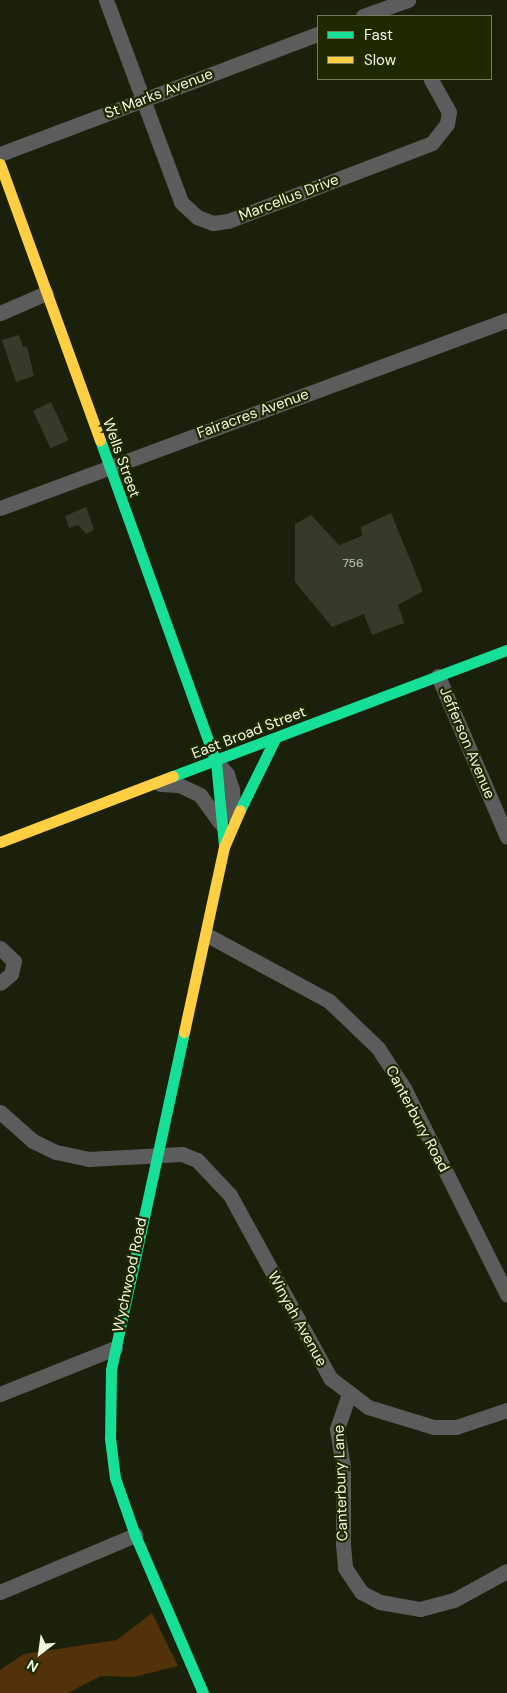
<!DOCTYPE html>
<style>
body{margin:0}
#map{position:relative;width:507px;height:1693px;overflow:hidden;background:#1a2009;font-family:"DM Sans",sans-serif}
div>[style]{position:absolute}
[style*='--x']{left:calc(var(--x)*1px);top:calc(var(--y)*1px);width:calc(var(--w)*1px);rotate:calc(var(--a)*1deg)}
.green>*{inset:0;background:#523208}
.building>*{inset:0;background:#363b28;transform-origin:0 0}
.street>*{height:15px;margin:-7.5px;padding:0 7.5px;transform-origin:7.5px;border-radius:7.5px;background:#5d5c5d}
.fast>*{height:11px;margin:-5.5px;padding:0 5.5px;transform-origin:5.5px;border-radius:5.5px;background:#16e098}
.slow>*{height:11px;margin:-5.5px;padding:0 5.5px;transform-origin:5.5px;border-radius:5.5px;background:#ffcf43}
span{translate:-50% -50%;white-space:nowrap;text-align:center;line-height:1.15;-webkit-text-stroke:4.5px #1e2900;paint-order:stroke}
.number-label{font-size:12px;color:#c1c9b2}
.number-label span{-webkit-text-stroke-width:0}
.street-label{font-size:15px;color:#eff8e0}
.legend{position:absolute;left:317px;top:15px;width:175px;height:65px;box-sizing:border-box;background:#1e2900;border:1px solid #727c5a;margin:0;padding:6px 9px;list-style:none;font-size:15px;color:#eff8e0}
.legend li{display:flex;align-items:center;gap:10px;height:25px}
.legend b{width:25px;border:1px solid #727c5a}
.north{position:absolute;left:15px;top:1628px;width:50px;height:50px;-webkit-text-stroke:4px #1e2900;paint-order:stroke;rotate:210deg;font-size:14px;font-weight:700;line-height:20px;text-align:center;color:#eff8e0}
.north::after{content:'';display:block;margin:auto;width:18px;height:22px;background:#eff8e0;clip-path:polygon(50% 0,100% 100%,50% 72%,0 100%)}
</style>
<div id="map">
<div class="green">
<div style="clip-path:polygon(152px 1613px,178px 1666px,134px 1677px,101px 1676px,68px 1693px,0 1693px,0 1670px,24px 1654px,117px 1640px)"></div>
</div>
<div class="building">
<div style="clip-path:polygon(19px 335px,23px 347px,27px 346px,34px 376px,16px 382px,2px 340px)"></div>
<div style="left:51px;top:402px;width:42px;height:20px;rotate:65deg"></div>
<div style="clip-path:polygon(86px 507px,94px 530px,86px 534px,78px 525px,69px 528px,65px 516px)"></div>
<div style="clip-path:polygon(391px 513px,423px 591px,398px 605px,404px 623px,372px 635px,364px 614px,332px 627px,295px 582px,295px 524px,311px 515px,339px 545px,362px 536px,361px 527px)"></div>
</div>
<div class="street">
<div style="--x:106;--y:0;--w:215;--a:69.6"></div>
<div style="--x:181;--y:202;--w:22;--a:43"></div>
<div style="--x:197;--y:217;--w:17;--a:21"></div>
<div style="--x:213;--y:223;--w:15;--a:-8"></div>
<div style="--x:228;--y:221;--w:218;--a:-20.9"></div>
<div style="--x:432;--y:143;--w:24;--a:-52"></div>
<div style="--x:447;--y:124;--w:12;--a:-81"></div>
<div style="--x:449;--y:112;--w:38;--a:-119"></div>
<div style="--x:363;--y:16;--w:48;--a:-19.6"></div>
<div style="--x:0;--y:154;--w:340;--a:-20.7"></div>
<div style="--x:0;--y:313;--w:50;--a:-23.5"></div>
<div style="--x:0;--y:508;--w:541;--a:-20.35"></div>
<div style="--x:438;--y:676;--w:175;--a:66.8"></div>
<div style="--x:216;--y:762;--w:16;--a:47"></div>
<div style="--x:227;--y:774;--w:16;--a:72"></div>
<div style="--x:232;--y:789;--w:28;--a:86"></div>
<div style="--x:160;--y:784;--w:19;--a:3"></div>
<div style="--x:179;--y:785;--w:23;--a:25"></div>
<div style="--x:200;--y:795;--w:34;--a:54"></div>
<div style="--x:207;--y:935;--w:139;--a:28.4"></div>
<div style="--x:329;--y:1001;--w:68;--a:43.8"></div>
<div style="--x:378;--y:1048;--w:48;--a:57"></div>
<div style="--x:404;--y:1088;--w:231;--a:63.5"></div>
<div style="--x:0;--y:948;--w:19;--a:43"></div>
<div style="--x:14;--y:961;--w:13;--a:103"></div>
<div style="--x:11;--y:974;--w:14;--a:141"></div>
<div style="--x:0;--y:1112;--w:44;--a:41.3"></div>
<div style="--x:33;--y:1141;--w:25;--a:26"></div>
<div style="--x:56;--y:1152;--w:33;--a:12"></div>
<div style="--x:88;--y:1159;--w:94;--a:-3"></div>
<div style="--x:182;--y:1154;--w:16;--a:22"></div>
<div style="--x:197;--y:1160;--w:48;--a:46.7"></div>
<div style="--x:230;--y:1195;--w:209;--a:61.3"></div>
<div style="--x:330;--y:1378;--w:48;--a:37.3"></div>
<div style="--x:368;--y:1407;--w:69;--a:16.9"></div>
<div style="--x:434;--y:1427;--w:22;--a:0"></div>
<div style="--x:456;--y:1427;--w:54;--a:-18.4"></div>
<div style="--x:0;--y:1394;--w:124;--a:-21.8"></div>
<div style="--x:349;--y:1394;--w:37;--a:109"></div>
<div style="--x:337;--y:1429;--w:37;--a:81"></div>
<div style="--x:343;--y:1466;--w:78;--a:90"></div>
<div style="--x:343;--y:1544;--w:24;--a:85"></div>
<div style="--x:345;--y:1568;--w:29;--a:56"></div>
<div style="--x:361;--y:1592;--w:21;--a:28"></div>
<div style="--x:380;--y:1602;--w:41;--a:9.9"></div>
<div style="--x:420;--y:1609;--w:35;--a:-15"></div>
<div style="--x:454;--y:1600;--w:60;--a:-28.7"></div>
<div style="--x:0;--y:1592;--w:147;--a:-22.9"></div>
</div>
<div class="fast">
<div style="--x:100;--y:440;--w:342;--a:70.2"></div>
<div style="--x:216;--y:762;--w:83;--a:84.5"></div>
<div style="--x:173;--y:776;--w:357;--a:-20.7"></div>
<div style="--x:240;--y:810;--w:79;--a:-63.8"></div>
<div style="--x:184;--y:1032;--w:346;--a:102.2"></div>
<div style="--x:111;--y:1370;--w:68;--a:90.8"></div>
<div style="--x:110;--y:1438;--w:40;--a:82.9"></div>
<div style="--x:115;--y:1478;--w:60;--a:70.7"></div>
<div style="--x:135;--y:1535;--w:172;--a:66.7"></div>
</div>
<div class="slow">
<div style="--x:0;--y:164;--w:294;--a:70.1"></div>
<div style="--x:0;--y:842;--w:185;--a:-20.9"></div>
<div style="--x:184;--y:1032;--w:189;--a:-77.8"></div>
<div style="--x:224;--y:847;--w:40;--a:-66.6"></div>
</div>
<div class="number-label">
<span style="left:353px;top:564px">756</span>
</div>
<div class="street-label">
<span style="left:159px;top:94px;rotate:-21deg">St Marks Avenue</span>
<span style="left:289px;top:198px;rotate:-21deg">Marcellus Drive</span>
<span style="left:253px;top:414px;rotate:-20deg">Fairacres Avenue</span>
<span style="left:121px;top:458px;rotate:70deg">Wells Street</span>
<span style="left:249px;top:733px;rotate:-21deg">East Broad Street</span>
<span style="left:467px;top:743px;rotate:67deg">Jefferson Avenue</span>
<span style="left:417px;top:1119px;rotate:62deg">Canterbury Road</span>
<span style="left:130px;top:1275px;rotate:-78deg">Wychwood Road</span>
<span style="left:297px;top:1319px;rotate:61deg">Winyah Avenue</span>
<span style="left:341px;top:1483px;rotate:-92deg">Canterbury Lane</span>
</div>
<ul class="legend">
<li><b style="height:6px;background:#16e098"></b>Fast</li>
<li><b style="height:6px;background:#ffcf43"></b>Slow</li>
</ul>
<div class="north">N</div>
</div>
